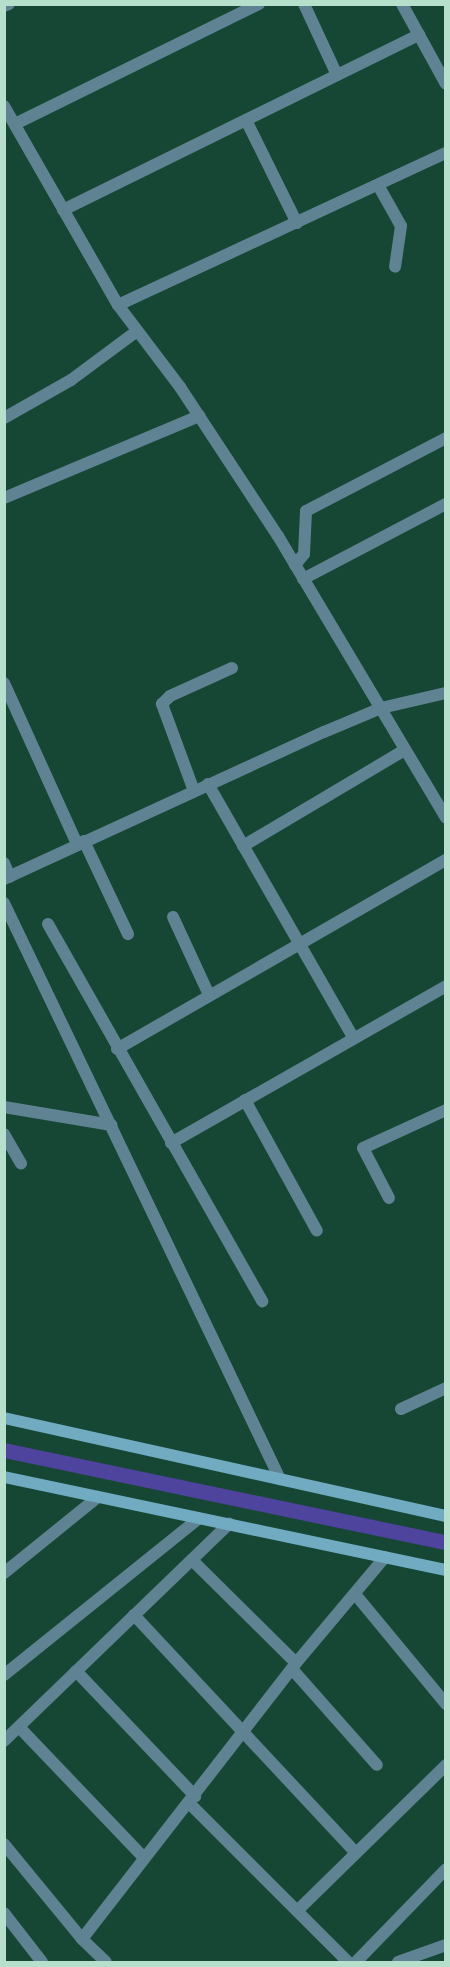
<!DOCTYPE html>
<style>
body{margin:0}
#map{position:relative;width:450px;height:1967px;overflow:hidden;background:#164634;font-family:Roboto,sans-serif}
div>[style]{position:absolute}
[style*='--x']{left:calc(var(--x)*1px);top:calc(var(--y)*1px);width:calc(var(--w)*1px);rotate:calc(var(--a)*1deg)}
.canal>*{height:15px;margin:-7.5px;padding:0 7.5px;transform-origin:7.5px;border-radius:7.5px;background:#4e439d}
.street>*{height:12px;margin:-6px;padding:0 6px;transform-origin:6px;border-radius:6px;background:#5f8392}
.secondary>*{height:12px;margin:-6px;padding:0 6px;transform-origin:6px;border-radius:6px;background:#70abc2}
span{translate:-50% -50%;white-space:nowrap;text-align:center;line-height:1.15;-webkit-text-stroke:6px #032b1d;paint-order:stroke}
.frame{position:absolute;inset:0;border:6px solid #b6e0cc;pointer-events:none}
</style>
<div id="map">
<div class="canal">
<div style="--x:4;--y:1450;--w:451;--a:11.8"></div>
</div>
<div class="street">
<div style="--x:304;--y:4;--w:78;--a:65.1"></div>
<div style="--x:402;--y:4;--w:91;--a:61.2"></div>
<div style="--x:4;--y:6;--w:5;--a:-22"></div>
<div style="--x:4;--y:106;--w:229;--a:60.2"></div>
<div style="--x:118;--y:305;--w:103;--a:52.9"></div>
<div style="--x:180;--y:387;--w:178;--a:56.7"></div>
<div style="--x:278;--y:536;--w:328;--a:59.2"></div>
<div style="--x:246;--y:120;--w:115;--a:63.7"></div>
<div style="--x:15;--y:124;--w:272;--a:-26.2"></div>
<div style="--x:378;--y:185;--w:47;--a:60.7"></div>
<div style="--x:401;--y:226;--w:41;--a:98.3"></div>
<div style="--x:63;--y:210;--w:397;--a:-26.2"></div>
<div style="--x:118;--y:305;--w:362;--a:-24.9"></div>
<div style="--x:4;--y:418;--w:77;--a:-29.6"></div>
<div style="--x:71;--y:380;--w:82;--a:-36.6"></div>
<div style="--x:4;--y:498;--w:212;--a:-22.8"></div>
<div style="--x:295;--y:565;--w:14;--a:-51"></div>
<div style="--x:304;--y:554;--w:43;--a:-87.3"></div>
<div style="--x:306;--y:511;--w:158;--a:-27.5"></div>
<div style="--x:303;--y:579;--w:161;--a:-27.7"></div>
<div style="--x:4;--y:683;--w:177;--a:65.6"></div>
<div style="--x:208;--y:784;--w:292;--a:60.2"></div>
<div style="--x:194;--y:791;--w:93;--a:-110.2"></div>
<div style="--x:162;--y:704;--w:11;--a:-45"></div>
<div style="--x:170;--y:696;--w:68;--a:-24.3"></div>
<div style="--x:84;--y:841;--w:103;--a:64.7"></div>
<div style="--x:243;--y:846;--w:188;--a:-30.7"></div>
<div style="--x:4;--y:863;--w:15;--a:67"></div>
<div style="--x:4;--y:879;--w:352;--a:-24.7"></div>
<div style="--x:324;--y:732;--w:62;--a:-22.8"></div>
<div style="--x:381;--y:708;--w:67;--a:-13"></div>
<div style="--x:4;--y:903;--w:639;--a:64.4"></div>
<div style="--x:173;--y:917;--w:86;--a:65.2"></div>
<div style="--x:48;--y:924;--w:434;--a:60.4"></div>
<div style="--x:117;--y:1049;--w:379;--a:-29.9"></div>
<div style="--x:245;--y:1100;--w:149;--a:61.2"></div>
<div style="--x:4;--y:1107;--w:109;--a:9.5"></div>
<div style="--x:4;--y:1134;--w:34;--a:60"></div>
<div style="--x:171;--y:1143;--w:317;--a:-29.7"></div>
<div style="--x:389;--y:1198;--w:56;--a:-117.5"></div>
<div style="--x:363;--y:1148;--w:91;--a:-24.6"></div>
<div style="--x:401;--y:1409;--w:50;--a:-25"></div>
<div style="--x:192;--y:1560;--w:146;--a:44.7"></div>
<div style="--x:4;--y:1573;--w:121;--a:-39"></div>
<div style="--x:355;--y:1594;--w:143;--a:50.4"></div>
<div style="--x:134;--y:1615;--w:325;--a:47"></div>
<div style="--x:292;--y:1669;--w:128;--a:48.5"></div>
<div style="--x:76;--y:1671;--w:173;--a:46.4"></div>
<div style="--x:4;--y:1675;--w:250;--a:-38.8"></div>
<div style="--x:19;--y:1727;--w:181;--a:46.3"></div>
<div style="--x:4;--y:1741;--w:313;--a:-44"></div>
<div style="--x:189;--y:1803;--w:225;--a:45"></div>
<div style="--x:4;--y:1844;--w:123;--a:50.6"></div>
<div style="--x:82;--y:1939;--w:33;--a:44"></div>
<div style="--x:297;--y:1911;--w:209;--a:-44.4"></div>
<div style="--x:4;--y:1913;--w:62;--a:52.2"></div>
<div style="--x:82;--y:1939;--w:349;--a:-52.2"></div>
<div style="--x:296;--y:1663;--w:138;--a:-50"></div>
<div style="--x:356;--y:1962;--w:129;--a:-45.9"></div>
<div style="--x:398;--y:1962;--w:51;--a:-19.5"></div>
</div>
<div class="secondary">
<div style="--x:4;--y:1418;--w:453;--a:12.5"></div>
<div style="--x:4;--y:1477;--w:452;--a:11.9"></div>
</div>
<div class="frame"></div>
</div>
